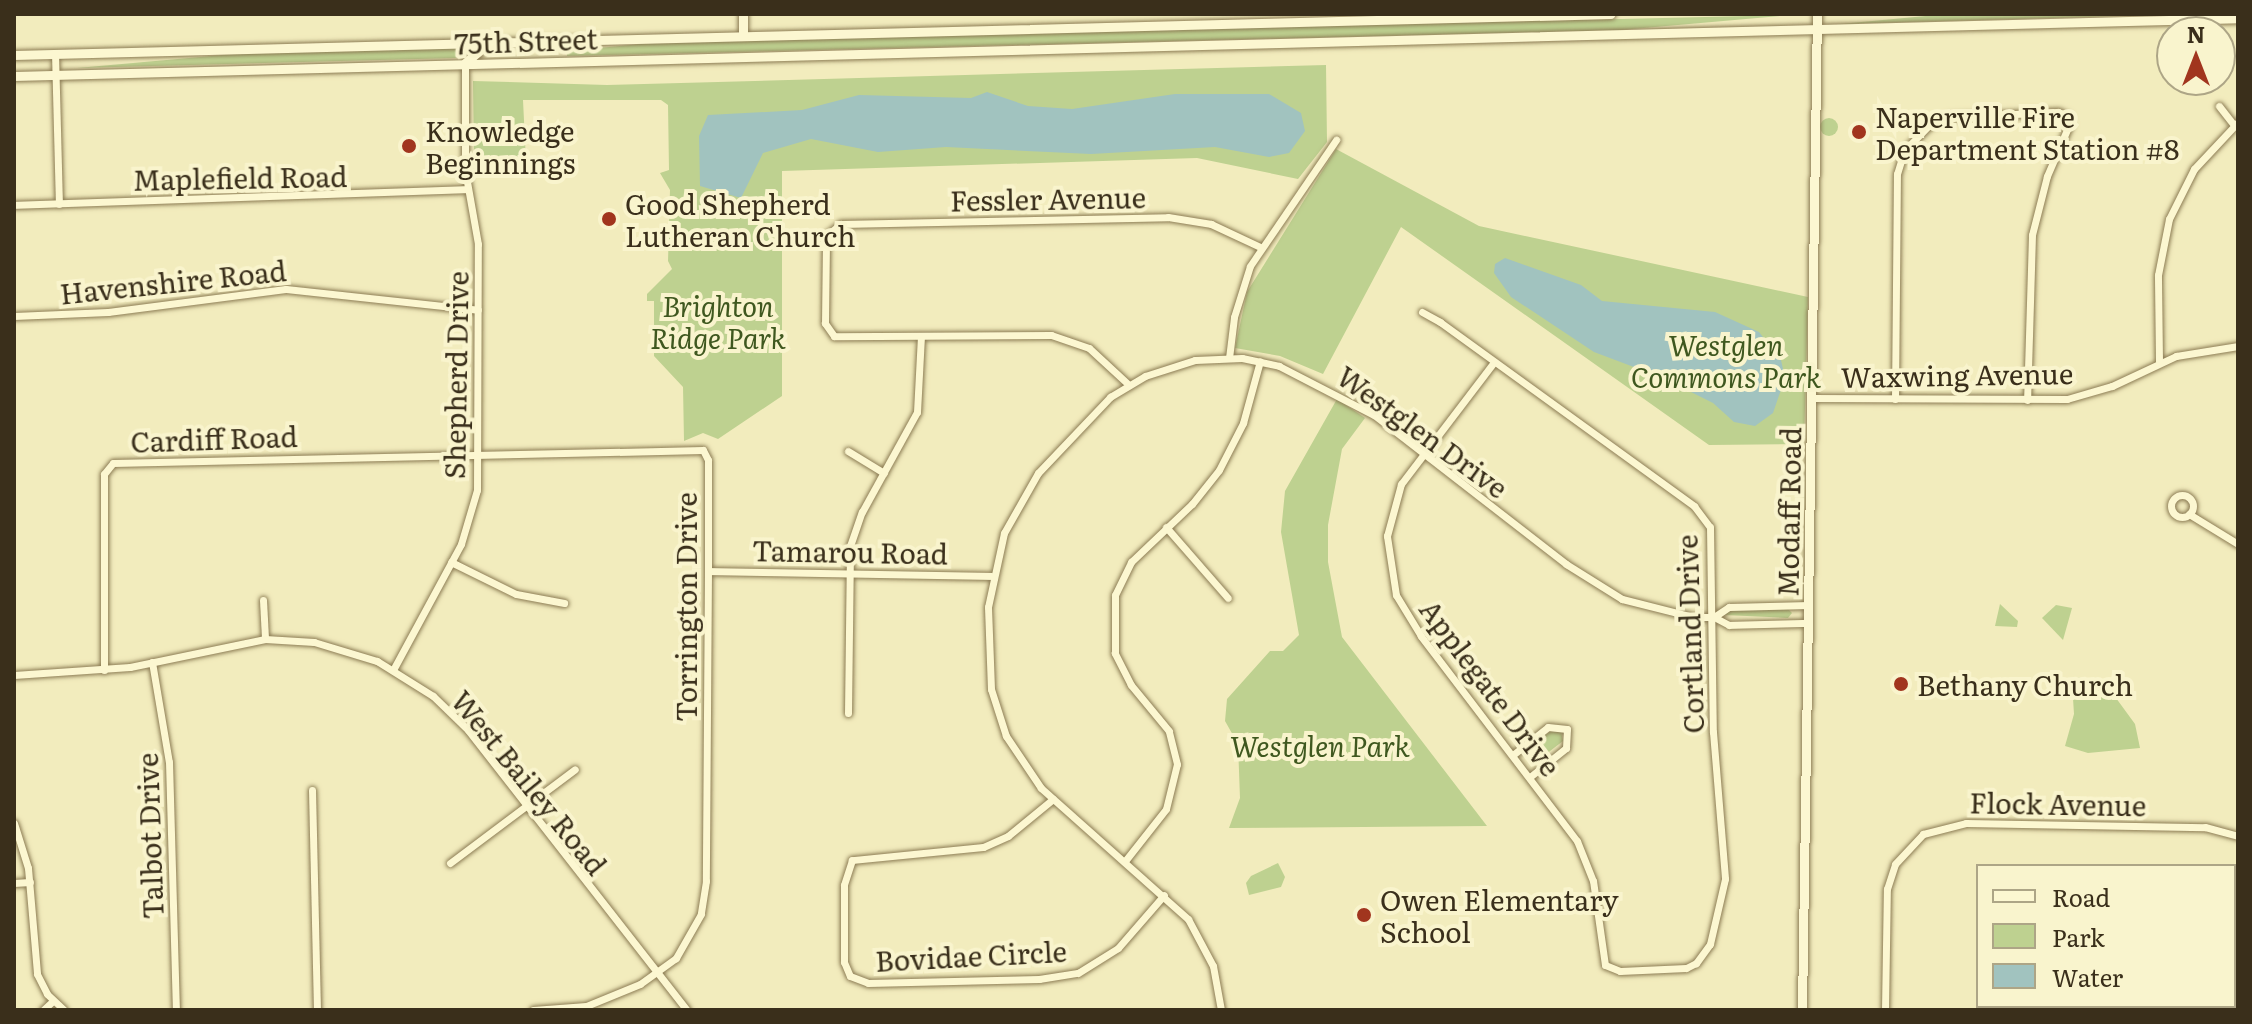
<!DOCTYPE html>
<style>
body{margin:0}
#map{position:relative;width:2252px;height:1024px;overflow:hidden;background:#f2ecbd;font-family:Literata,serif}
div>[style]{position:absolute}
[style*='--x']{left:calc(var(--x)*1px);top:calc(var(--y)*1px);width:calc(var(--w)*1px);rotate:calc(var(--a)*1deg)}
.green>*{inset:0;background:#bed190}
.round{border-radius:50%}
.water>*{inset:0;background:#a1c3bf}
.roads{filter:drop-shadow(0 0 2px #8c7c54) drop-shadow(0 0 2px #8c7c54)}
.street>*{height:7px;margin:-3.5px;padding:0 3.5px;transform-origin:3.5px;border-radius:3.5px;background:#fcf7d1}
.street>.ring{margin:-3.5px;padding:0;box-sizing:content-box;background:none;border:7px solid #fcf7d1;border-radius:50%}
.secondary>*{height:9px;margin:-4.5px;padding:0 4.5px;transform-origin:4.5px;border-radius:4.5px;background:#fcf7d1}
.dots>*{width:22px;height:22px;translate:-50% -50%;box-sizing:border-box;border:4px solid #f9f4cd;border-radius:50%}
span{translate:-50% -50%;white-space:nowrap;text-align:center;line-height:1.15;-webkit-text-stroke:8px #f9f4cd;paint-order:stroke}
.street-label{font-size:28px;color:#3a2f1b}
.poi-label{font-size:28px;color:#3a2f1b}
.left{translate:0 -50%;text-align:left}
.park-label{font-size:28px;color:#3f581f;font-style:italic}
.frame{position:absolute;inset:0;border:16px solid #3a2f1b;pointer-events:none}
.legend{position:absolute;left:1976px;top:864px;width:260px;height:144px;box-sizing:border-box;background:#f9f4cd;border:2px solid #ada586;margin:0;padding:10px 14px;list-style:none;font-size:24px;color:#3a2f1b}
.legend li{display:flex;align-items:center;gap:16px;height:40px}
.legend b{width:40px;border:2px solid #ada586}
.north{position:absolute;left:2156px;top:16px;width:80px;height:80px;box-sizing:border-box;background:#f9f4cd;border:2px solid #ada586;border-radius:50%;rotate:0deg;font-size:22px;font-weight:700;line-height:32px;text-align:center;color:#3a2f1b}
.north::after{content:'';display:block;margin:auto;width:28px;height:36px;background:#a1351e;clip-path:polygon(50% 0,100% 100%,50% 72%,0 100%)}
</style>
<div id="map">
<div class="green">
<div style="clip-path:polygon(1947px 14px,2192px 14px,1840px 24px)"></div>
<div style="clip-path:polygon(1790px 15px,1621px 30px,567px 56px,567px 51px,672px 41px)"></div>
<div style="clip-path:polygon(469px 47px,456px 58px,77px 68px,245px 53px)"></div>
<div style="clip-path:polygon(1326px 65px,1327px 142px,1298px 179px,1197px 158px,782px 171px,782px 396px,718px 439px,703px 433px,684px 441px,683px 387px,654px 356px,654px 301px,647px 301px,647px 294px,672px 269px,668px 261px,670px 190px,660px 173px,669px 170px,668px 105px,661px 100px,523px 100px,526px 161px,480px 162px,474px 157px,473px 81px,607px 85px)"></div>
<div class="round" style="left:1820px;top:118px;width:18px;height:18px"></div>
<div style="clip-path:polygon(1336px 149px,1479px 226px,1808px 297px,1804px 444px,1709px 445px,1401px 227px,1323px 374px,1280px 356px,1235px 348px,1247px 292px)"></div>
<div style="clip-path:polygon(1337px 399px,1365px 418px,1342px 449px,1328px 525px,1328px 562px,1342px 637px,1487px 826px,1229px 828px,1240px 798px,1238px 744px,1225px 721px,1227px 699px,1270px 651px,1283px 651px,1299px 635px,1281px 532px,1285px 491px)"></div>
<div style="clip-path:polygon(2000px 604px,2018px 621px,2017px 627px,1995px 626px)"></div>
<div style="clip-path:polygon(2056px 605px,2072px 608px,2063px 640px,2042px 618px)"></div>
<div style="clip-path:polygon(1788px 609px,1792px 613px,1788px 618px,1725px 615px,1728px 611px)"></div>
<div style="clip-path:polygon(2079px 677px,2116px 698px,2135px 724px,2140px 748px,2088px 753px,2065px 746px,2074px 714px,2072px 683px)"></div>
<div style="clip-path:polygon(1552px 730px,1561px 731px,1563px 741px,1541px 758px,1532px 757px,1532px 746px)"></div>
<div style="clip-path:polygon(1278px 863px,1285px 877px,1281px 887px,1249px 895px,1246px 883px,1251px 876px)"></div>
</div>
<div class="water">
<div style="clip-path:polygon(987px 92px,1028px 106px,1072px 109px,1175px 94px,1269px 94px,1301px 113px,1305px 131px,1289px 153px,1269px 157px,1215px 147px,1091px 154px,946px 147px,878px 152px,811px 139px,763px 153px,741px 198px,700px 186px,699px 136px,708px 115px,802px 110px,859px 95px,971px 98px)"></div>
<div style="clip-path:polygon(1505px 258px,1581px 285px,1602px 301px,1715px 312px,1759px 332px,1781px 360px,1785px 378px,1773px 413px,1755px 426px,1734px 422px,1713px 403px,1663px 378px,1594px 352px,1511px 297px,1494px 273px,1495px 264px)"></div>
</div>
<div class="roads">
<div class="street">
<div style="--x:55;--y:53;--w:151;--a:88.5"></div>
<div style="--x:2219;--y:106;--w:24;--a:52"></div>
<div style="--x:14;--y:205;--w:453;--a:-2"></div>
<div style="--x:1422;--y:312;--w:21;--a:29"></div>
<div style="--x:1440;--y:322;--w:314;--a:35.9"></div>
<div style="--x:1694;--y:506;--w:26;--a:53"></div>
<div style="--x:1710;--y:527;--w:205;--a:89.2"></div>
<div style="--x:1713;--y:732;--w:147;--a:85.3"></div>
<div style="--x:1725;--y:879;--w:67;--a:103"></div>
<div style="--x:1710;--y:944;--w:24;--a:126"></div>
<div style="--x:1696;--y:963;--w:11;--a:153"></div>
<div style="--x:1686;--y:968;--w:66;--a:177.4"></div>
<div style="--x:1620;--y:971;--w:16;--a:-158"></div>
<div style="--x:1605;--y:965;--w:85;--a:-98.1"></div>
<div style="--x:1593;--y:881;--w:43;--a:-111.8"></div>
<div style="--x:1577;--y:841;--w:258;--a:-127.3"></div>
<div style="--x:1421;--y:636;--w:48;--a:-121.4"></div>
<div style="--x:1396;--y:595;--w:60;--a:-98.7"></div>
<div style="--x:1387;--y:536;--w:54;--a:-74.9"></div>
<div style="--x:1401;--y:484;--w:153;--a:-52.7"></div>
<div style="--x:14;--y:316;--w:94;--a:-2.4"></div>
<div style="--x:108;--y:312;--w:179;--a:-7.4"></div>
<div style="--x:286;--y:289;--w:193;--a:6.2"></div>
<div style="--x:1229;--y:358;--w:41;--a:-83"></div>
<div style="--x:1234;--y:317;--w:53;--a:-72.6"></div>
<div style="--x:1250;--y:266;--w:153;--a:-55.7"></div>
<div style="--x:2159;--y:361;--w:86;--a:-90.7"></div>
<div style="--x:2158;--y:275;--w:57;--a:-78.9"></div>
<div style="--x:2169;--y:219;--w:56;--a:-63.4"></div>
<div style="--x:2194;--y:169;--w:64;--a:-46.9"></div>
<div style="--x:1129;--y:385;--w:54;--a:-137.2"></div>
<div style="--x:1089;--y:348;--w:40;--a:-161.1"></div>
<div style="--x:1051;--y:335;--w:217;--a:179.7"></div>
<div style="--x:834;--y:336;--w:16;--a:-125"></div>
<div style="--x:825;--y:323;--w:87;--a:-89.3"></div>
<div style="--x:826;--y:236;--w:19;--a:-39"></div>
<div style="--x:841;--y:224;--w:327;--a:-1.2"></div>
<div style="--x:1168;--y:217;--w:44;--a:9.2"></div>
<div style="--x:1211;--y:224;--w:54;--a:25.1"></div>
<div style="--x:1812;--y:398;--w:255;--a:0.2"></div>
<div style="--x:2067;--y:399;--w:47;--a:-16.1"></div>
<div style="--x:2112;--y:386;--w:71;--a:-25.1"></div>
<div style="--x:2176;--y:356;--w:63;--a:-9.2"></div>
<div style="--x:1895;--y:399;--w:225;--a:-89.5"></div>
<div style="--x:1897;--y:174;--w:24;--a:-73"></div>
<div style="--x:1904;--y:151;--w:35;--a:-46"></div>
<div style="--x:1928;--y:126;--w:23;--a:-23"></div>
<div style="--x:1949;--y:117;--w:109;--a:-2.6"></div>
<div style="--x:2058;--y:112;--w:10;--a:24"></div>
<div style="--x:2067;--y:116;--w:9;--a:77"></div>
<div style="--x:2069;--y:125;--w:56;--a:113.3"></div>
<div style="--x:2047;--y:176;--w:61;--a:104.3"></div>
<div style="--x:2032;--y:235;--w:165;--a:91.7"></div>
<div style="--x:848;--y:451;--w:42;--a:31.4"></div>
<div class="ring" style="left:2171px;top:495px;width:15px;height:15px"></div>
<div style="--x:2189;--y:514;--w:57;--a:31.5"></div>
<div style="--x:1166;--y:527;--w:94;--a:48.9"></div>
<div style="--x:451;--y:562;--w:72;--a:26.2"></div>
<div style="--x:516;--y:594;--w:49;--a:10.6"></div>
<div style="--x:708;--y:571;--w:283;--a:1"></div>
<div style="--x:263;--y:600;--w:39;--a:87"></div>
<div style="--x:1714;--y:617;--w:17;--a:28"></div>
<div style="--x:1729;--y:625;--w:79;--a:-1.5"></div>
<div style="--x:152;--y:662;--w:101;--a:80.4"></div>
<div style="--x:169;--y:762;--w:248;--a:88.4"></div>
<div style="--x:104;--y:670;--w:196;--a:-90"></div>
<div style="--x:104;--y:474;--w:14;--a:-51"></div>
<div style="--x:113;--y:463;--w:590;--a:-1.26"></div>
<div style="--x:703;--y:450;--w:11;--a:63"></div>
<div style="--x:708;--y:460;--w:111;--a:90"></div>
<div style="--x:708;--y:571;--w:310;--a:90.4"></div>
<div style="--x:706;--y:881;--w:33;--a:99"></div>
<div style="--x:701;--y:914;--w:51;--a:119.6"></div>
<div style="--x:676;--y:958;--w:44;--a:144.2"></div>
<div style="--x:640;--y:984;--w:58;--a:157.8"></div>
<div style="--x:586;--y:1006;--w:53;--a:175.7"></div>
<div style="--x:393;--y:670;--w:143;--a:-61.6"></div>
<div style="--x:461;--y:544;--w:56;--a:-73.5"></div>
<div style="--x:477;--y:490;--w:246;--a:-89.8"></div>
<div style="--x:478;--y:244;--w:75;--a:-100"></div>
<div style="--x:465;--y:170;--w:107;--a:-90"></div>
<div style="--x:14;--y:675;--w:116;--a:-3.9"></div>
<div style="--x:130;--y:667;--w:138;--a:-11.7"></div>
<div style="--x:265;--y:639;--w:49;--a:3.5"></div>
<div style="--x:314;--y:642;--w:66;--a:16.8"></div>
<div style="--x:377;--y:661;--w:66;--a:32"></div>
<div style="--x:433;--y:696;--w:49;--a:44.2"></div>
<div style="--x:468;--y:730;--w:355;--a:52"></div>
<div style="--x:848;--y:713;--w:167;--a:-89.3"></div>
<div style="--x:850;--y:546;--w:36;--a:-71"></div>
<div style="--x:862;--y:512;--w:114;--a:-61.2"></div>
<div style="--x:917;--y:412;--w:76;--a:-87"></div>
<div style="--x:1514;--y:754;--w:43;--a:-38.5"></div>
<div style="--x:1548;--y:727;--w:19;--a:6"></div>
<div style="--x:1567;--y:729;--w:19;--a:93"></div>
<div style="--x:1566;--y:748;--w:45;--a:141.3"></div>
<div style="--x:312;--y:790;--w:220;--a:88.7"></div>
<div style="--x:1053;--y:799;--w:58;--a:140.6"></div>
<div style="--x:1008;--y:836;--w:27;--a:156"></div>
<div style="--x:983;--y:847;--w:132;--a:174.3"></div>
<div style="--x:852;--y:860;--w:26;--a:108"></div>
<div style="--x:844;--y:885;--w:77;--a:90"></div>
<div style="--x:844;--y:962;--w:15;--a:67"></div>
<div style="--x:850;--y:976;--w:19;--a:21"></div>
<div style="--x:868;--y:983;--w:171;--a:-1.3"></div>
<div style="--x:1039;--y:979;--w:39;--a:-9"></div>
<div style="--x:1078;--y:973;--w:47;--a:-32"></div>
<div style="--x:1118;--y:948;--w:70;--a:-49"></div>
<div style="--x:14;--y:823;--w:47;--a:72.7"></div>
<div style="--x:28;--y:868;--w:106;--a:85.1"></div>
<div style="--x:37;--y:974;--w:22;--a:63"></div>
<div style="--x:47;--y:994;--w:23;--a:43"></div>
<div style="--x:1125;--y:861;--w:66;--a:-51.7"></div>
<div style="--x:1166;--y:809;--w:46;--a:-76.3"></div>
<div style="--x:1177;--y:764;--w:34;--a:-104"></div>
<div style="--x:1169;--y:731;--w:60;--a:-129.6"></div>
<div style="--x:1131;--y:685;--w:36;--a:-117"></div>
<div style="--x:1115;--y:653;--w:58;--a:-90"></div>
<div style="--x:1115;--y:595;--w:37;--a:-64"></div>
<div style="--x:1131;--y:562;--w:84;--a:-43.6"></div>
<div style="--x:1192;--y:504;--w:43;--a:-51.5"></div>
<div style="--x:1219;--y:470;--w:53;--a:-62.9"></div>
<div style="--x:1243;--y:423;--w:64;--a:-74.7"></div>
<div style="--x:450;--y:863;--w:156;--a:-36.9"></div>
<div style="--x:14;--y:883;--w:16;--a:-4"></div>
<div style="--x:2234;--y:962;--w:6;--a:-51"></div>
<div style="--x:2035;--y:1006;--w:4;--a:90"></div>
<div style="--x:2221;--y:1006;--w:5;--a:53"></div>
<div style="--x:43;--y:1010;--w:12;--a:-42"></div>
<div style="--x:1221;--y:1010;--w:45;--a:-100.3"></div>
<div style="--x:1213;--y:966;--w:53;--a:-118"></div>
<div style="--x:1188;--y:919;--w:197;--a:-138.3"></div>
<div style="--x:1041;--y:788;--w:63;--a:-123.9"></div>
<div style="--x:1006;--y:736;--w:49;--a:-107.7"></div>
<div style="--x:991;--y:689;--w:82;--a:-92.1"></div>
<div style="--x:988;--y:607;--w:76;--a:-77.8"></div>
<div style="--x:1004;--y:533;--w:69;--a:-60.5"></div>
<div style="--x:1038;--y:473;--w:105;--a:-46.5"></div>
<div style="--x:1110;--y:397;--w:41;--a:-31"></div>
<div style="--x:1145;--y:376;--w:52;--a:-17.7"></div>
<div style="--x:1195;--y:360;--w:47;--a:-2.4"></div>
<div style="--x:1242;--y:358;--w:38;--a:12"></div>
<div style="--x:1279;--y:366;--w:107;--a:27.3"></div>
<div style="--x:1374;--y:415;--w:243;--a:37.8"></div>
<div style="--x:1566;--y:564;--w:66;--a:32"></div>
<div style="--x:1622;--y:599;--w:73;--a:14.2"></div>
<div style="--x:1693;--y:617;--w:21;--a:0"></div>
<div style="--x:1714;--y:617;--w:18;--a:-34"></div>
<div style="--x:1729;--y:607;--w:80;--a:-1.4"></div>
<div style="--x:1885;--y:1010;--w:121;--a:-89.1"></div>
<div style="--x:1887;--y:889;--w:26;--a:-72"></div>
<div style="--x:1895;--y:864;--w:41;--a:-47"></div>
<div style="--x:1923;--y:834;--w:44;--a:-14.3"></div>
<div style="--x:1966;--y:823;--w:239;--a:1"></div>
<div style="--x:2205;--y:827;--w:34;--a:15"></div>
<div style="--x:2185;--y:1010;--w:6;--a:-39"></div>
</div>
<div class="secondary">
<div style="--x:743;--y:14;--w:20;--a:90"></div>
<div style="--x:14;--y:55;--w:1597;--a:-1.47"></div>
<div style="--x:465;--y:63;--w:30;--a:-41"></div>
<div style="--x:14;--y:76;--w:2225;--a:-1.49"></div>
<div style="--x:1802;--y:1010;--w:996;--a:-89.14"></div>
</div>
</div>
<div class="dots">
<div style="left:1859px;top:132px;background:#a1351e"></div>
<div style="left:409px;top:146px;background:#a1351e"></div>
<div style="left:609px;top:219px;background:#a1351e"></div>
<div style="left:1901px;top:684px;background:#a1351e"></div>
<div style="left:1364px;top:915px;background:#a1351e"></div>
</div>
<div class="street-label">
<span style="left:526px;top:40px;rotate:-2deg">75th Street</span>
<span style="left:240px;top:177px;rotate:-1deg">Maplefield Road</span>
<span style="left:1048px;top:198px;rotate:-1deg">Fessler Avenue</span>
<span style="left:173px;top:281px;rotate:-6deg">Havenshire Road</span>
<span style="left:1957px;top:374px;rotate:-1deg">Waxwing Avenue</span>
<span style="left:455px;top:375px;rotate:-89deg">Shepherd Drive</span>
<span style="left:1423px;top:431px;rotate:36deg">Westglen Drive</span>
<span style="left:214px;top:438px;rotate:-2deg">Cardiff Road</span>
<span style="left:1788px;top:512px;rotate:-89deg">Modaff Road</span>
<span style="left:850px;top:551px;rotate:1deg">Tamarou Road</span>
<span style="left:685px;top:607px;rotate:-90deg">Torrington Drive</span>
<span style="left:1689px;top:634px;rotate:-92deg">Cortland Drive</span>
<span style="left:1491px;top:687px;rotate:53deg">Applegate Drive</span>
<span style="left:530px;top:782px;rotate:51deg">West Bailey Road</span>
<span style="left:2058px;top:803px;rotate:1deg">Flock Avenue</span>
<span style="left:149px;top:836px;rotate:-92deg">Talbot Drive</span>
<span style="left:971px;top:955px;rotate:-3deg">Bovidae Circle</span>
</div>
<div class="poi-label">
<span class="left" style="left:1875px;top:132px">Naperville Fire<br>Department Station #8</span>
<span class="left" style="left:425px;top:146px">Knowledge<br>Beginnings</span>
<span class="left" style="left:625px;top:219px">Good Shepherd<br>Lutheran Church</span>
<span class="left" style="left:1917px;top:684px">Bethany Church</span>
<span class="left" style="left:1380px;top:915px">Owen Elementary<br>School</span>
</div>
<div class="park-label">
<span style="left:718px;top:321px">Brighton<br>Ridge Park</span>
<span style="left:1726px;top:360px">Westglen<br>Commons Park</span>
<span style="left:1320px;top:745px">Westglen Park</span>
</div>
<div class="frame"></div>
<ul class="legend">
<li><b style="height:10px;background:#fcf7d1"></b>Road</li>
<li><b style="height:22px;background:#bed190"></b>Park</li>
<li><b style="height:22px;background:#a1c3bf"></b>Water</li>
</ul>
<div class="north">N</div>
</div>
